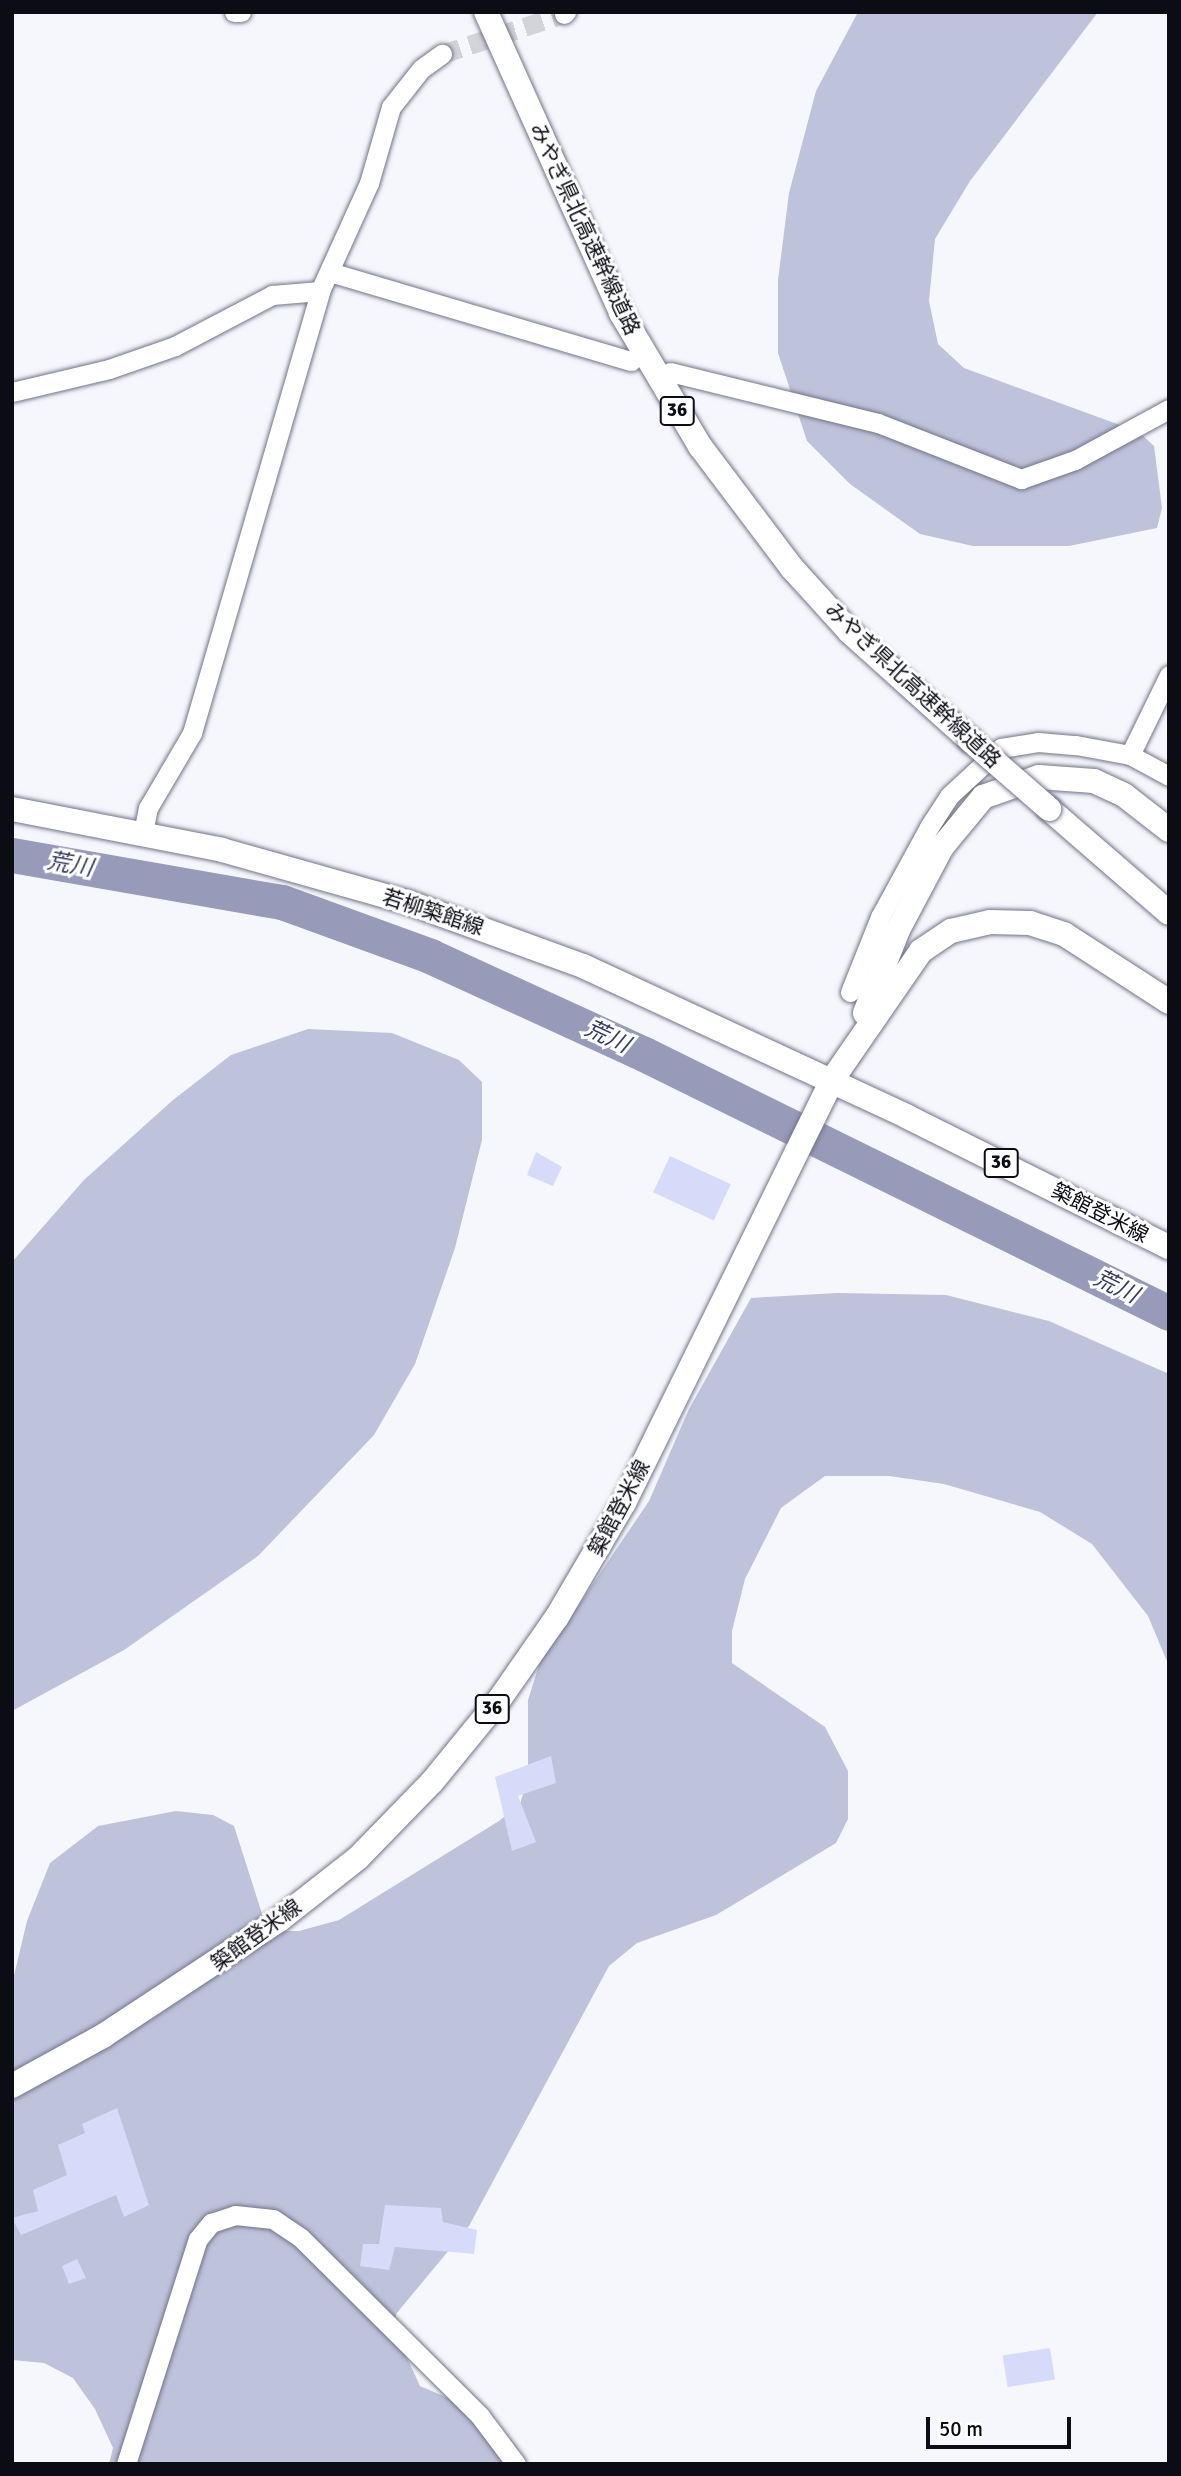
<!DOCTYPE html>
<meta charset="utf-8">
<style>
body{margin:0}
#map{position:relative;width:1181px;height:2476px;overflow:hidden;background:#f6f7fc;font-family:Signika,"Noto Sans JP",sans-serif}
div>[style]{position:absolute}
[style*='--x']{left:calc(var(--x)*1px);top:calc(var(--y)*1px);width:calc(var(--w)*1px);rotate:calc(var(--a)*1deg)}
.green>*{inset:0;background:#bec2da}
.river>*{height:35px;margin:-17.5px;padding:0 17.5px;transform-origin:17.5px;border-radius:17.5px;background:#979ab8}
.building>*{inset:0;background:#d7dbfa;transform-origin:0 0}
.minor-tunnel>*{height:19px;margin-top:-9.5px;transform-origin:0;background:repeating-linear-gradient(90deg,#d3d4d9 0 19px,transparent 0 29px)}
.roads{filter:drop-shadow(0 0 2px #717388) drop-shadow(0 0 2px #717388)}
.minor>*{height:19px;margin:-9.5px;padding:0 9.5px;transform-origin:9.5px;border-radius:9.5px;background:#fff}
.major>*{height:24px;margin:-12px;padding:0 12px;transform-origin:12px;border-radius:12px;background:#fff}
.bridges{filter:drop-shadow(0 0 2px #717388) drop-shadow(0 0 2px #717388)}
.major-bridge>*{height:24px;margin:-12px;padding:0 12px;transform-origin:12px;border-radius:12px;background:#fff}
span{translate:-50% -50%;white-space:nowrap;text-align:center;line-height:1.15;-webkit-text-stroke:6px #fff;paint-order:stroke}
.shield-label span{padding:2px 5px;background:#fff;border:2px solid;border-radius:5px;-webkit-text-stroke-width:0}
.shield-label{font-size:19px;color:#0b0c14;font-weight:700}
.street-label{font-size:21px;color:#0b0c14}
.water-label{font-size:23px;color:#373a65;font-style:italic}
.frame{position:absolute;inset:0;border:14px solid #0b0c14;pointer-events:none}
.scale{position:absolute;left:926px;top:2417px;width:145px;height:32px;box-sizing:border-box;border:4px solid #0b0c14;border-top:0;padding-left:9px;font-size:21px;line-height:24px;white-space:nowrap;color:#0b0c14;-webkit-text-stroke:5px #fff;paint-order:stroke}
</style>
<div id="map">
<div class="green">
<div style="clip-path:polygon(858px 12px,1098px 12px,970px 181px,935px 239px,929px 301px,938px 344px,964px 368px,1139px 432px,1154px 446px,1162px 508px,1157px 528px,1069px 546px,973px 546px,920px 534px,850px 484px,807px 441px,778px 353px,778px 280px,789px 193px,816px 91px)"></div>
<div style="clip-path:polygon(308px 1029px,392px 1033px,459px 1060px,482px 1082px,482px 1140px,455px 1248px,415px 1364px,374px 1435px,258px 1556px,124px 1650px,12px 1711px,12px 1262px,84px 1180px,173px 1100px,231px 1055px)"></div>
<div style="clip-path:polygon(837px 1293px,946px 1295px,1049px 1321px,1169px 1374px,1169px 1666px,1148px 1616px,1092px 1544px,1040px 1512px,944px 1484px,889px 1476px,825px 1476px,781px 1508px,745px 1579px,732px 1631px,732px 1663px,825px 1727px,848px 1771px,848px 1819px,836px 1843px,716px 1915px,637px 1943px,609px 1966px,469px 2226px,396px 2314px,396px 2334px,420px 2386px,476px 2410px,516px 2446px,520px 2464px,109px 2464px,113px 2448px,95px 2409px,73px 2378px,44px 2363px,12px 2360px,12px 1984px,27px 1921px,50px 1863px,98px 1826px,176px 1811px,213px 1815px,234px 1826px,264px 1920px,279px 1931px,299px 1931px,339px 1920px,499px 1821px,520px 1804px,528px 1777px,528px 1700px,540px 1662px,649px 1501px,689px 1409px,751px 1298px)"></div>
</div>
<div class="river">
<div style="--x:12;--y:855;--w:274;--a:9.9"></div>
<div style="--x:282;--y:902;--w:158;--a:20"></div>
<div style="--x:430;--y:956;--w:235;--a:24.6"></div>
<div style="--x:644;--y:1054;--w:585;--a:26.26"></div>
</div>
<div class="building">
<div style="clip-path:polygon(536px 1152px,562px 1167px,553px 1186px,527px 1175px)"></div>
<div style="left:670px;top:1156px;width:67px;height:40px;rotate:25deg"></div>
<div style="clip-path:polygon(551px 1756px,556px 1783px,518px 1796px,536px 1842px,512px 1851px,495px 1777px)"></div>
<div style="clip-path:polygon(117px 2108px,149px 2205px,124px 2217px,116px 2195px,21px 2235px,12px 2218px,38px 2211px,33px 2190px,67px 2175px,58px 2145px,85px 2133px,82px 2124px)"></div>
<div style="clip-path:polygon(385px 2205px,441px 2208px,443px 2222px,477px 2230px,474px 2254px,395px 2247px,389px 2270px,360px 2266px,363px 2244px,379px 2244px)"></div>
<div style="clip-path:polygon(77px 2259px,86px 2278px,69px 2284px,62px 2266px)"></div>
<div style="left:1050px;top:2348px;width:32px;height:48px;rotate:81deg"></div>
</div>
<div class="minor-tunnel">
<div style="--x:442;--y:54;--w:128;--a:-18.2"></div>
</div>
<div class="roads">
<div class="minor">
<div style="--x:234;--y:12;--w:7;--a:0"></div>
<div style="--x:564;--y:14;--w:3;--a:-45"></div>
<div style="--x:330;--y:272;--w:314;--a:16.5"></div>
<div style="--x:670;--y:372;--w:214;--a:13.8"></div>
<div style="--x:878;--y:423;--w:154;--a:21.4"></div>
<div style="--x:1021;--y:479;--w:57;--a:-19.4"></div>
<div style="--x:1075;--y:460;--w:107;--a:-28.5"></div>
<div style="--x:12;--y:392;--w:100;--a:-13.3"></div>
<div style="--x:109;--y:369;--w:70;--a:-19.2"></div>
<div style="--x:175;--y:346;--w:110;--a:-27.7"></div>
<div style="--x:272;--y:295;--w:48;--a:-4.8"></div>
<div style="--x:1130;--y:755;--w:89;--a:-64"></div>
<div style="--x:143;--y:833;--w:25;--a:-79"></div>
<div style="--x:148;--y:808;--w:87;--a:-59.6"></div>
<div style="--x:192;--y:733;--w:460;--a:-73.8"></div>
<div style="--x:320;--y:291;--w:119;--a:-65.6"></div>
<div style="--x:369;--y:183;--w:79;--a:-73.9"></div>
<div style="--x:391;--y:107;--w:48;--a:-51.7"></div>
<div style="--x:421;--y:69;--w:26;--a:-36"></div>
<div style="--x:850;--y:992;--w:81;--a:-68.2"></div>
<div style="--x:880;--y:917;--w:102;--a:-61.4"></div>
<div style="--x:929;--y:827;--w:37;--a:-57"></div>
<div style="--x:949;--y:796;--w:71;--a:-42.7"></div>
<div style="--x:1001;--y:748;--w:37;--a:-9"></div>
<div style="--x:1038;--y:742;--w:38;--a:5"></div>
<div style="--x:1076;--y:745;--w:55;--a:10.5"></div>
<div style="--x:1130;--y:755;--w:44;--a:28.3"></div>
<div style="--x:126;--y:2464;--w:236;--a:-72.3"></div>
<div style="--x:198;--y:2239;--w:21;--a:-51"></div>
<div style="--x:211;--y:2223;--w:25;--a:-18"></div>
<div style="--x:235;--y:2215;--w:38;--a:6"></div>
<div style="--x:273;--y:2219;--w:32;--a:34"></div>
<div style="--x:300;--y:2237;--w:254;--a:44.8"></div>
<div style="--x:480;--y:2416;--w:60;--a:53.1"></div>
</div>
<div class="major">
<div style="--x:486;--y:12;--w:330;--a:65.8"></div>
<div style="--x:621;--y:313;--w:155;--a:59.3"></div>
<div style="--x:700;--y:446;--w:153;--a:53"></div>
<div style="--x:792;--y:568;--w:86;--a:47.8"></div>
<div style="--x:850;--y:632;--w:161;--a:42"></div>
<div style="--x:12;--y:809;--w:214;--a:11"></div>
<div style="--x:222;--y:850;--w:192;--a:15.7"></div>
<div style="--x:407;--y:902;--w:187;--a:20"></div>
<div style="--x:583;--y:966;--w:358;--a:24.9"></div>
<div style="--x:908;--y:1117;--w:292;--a:26.5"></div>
<div style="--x:1049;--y:809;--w:159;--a:40.9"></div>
<div style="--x:865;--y:1013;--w:89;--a:-68.3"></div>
<div style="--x:898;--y:930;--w:94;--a:-62.1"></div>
<div style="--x:942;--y:847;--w:65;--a:-50.6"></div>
<div style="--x:983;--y:797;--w:59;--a:-19.7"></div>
<div style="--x:1039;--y:777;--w:55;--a:4.2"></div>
<div style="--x:1094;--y:781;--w:33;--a:25"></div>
<div style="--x:1124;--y:795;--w:57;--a:37.9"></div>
<div style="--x:12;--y:2086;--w:104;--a:-28.8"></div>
<div style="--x:103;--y:2036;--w:211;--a:-33.4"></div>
<div style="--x:279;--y:1920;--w:100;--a:-38.1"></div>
<div style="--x:358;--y:1858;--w:106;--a:-45.8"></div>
<div style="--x:432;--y:1782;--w:106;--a:-50.7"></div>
<div style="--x:499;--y:1700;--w:101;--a:-55.1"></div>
<div style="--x:557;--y:1617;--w:132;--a:-59.6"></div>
<div style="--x:624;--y:1503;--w:471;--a:-63.8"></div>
<div style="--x:832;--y:1080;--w:157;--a:-55.4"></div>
<div style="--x:921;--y:951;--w:36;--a:-34"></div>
<div style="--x:951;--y:931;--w:40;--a:-13"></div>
<div style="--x:990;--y:922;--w:40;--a:1.4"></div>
<div style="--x:1030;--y:923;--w:36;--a:18"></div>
<div style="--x:1064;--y:934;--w:125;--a:32.9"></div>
</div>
</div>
<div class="bridges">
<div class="major-bridge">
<div style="--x:970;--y:740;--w:105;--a:41.1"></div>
</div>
</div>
<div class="shield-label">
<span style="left:677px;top:411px">36</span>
<span style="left:1001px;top:1163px">36</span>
<span style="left:492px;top:1709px">36</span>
</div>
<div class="street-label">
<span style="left:585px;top:229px;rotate:65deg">みやぎ県北高速幹線道路</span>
<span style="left:913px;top:685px;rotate:43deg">みやぎ県北高速幹線道路</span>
<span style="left:433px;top:912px;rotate:18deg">若柳築館線</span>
<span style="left:1100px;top:1213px;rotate:27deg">築館登米線</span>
<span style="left:619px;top:1508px;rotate:-62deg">築館登米線</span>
<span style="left:256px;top:1935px;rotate:-36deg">築館登米線</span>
</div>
<div class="water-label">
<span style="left:70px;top:865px;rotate:10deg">荒川</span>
<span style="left:607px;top:1037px;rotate:25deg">荒川</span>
<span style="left:1116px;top:1287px;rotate:26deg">荒川</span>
</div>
<div class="frame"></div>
<div class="scale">50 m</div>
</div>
